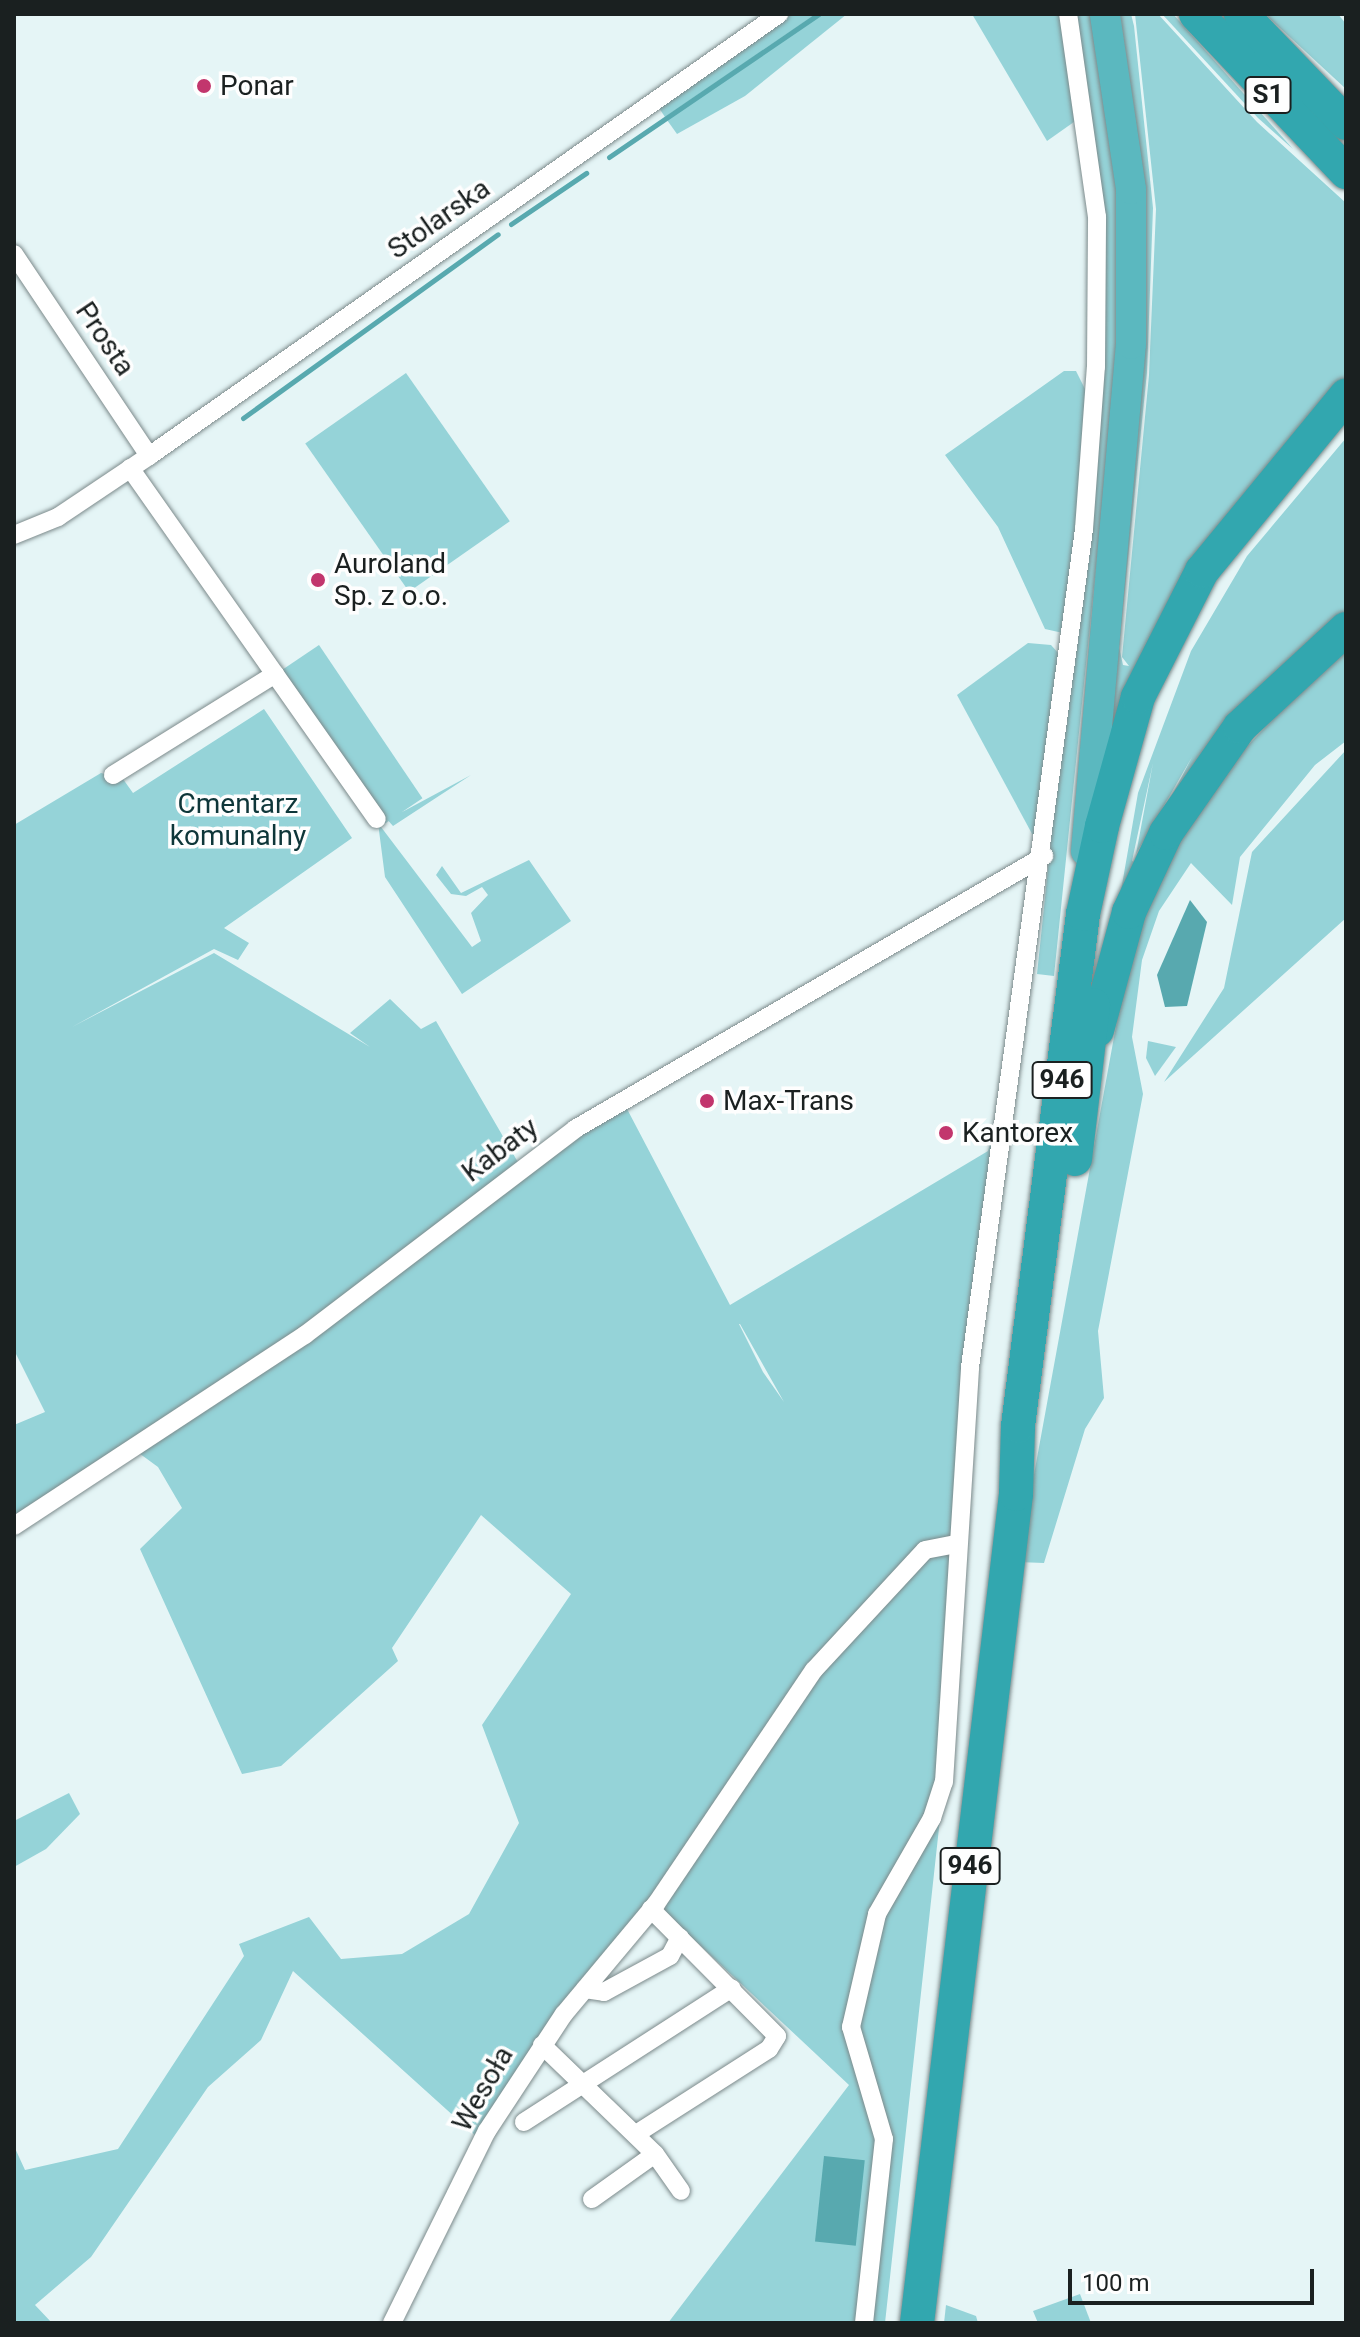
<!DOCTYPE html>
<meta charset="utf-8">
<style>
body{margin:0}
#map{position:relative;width:1360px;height:2337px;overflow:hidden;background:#e5f5f6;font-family:Roboto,sans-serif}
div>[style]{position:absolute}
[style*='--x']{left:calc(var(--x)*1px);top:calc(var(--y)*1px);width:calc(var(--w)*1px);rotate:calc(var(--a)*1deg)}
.green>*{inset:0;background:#95d3d8;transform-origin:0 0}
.water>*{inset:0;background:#58a9af;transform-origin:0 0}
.stream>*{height:5px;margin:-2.5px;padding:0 2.5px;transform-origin:2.5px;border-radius:2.5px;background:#58a9af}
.roads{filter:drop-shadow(0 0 2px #7c8a8b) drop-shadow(0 0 2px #7c8a8b)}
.minor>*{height:18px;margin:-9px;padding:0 9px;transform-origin:9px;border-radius:9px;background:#fff}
.trunk>*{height:30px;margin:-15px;padding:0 15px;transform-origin:15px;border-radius:15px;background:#5bb8bf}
.motorway>*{height:34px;margin:-17px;padding:0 17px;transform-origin:17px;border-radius:17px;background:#32a7af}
.dots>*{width:22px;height:22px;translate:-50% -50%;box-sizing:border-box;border:4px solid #fefefe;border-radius:50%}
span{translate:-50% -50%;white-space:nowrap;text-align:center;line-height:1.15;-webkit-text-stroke:7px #fefefe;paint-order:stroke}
.shield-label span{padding:2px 6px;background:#fefefe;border:2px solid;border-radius:6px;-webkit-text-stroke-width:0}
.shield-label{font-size:26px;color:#1a2020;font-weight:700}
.poi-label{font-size:28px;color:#1a2020}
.left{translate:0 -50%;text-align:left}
.street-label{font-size:28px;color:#1a2020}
.park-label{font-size:28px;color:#0e3639}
.frame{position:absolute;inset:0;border:16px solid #1a2020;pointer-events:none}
.scale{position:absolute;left:1068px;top:2269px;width:246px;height:36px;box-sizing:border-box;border:4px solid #1a2020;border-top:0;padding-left:10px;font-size:24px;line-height:28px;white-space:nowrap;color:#1a2020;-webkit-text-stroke:6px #fefefe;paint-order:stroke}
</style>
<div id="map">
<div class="green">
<div style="clip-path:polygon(792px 14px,816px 14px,665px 117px,659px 108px)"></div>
<div style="clip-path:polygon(822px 14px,847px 14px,745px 96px,677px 134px,667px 120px)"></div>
<div style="clip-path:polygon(972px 14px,1065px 14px,1081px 117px,1047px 141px)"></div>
<div style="clip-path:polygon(1073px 14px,1098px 14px,1105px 37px,1125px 285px,1054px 976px,1037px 974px,1104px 333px)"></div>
<div style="clip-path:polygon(1120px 14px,1131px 14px,1134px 26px,1153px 208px,1147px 372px,1119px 647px,1123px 665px,1129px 666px,1122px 657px,1149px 375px,1156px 209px,1135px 14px,1158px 14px,1257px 122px,1346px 203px,1346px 379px,1299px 430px,1106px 758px,1142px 164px)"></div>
<div style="clip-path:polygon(1162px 14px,1173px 14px,1293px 149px,1258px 118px)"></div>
<div style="clip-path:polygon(1265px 14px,1338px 14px,1346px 24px,1346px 89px)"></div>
<div style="clip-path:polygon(1064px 371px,1076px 371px,1085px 389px,1083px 488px,1063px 633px,1045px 629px,998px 527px,945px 455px)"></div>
<div style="left:406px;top:373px;width:181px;height:123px;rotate:55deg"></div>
<div style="clip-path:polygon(evenodd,1346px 438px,1346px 621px,1307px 651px,1115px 925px,1138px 793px,1191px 651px,1247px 556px,1346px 438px,1192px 757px,1137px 863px,1132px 861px,1153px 763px,1136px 854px,1192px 757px)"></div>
<div style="clip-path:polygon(1028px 643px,1051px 645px,1059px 654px,1037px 843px,957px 695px)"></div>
<div style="clip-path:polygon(1346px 644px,1346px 741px,1315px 765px,1240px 857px,1232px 905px,1191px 863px,1159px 911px,1142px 960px,1132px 1037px,1143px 1094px,1098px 1331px,1104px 1398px,1085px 1429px,1044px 1563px,1018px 1562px,1127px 966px,1159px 872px,1224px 770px)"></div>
<div style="left:319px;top:645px;width:185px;height:46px;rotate:56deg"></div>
<div style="clip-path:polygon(evenodd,264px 709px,352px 838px,224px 928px,249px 943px,238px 960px,214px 949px,72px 1027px,214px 953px,370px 1047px,350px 1033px,390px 999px,421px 1029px,436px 1021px,519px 1164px,626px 1107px,730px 1305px,988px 1151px,997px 1122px,970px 1367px,944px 1782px,885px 2323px,668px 2323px,849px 2085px,656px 1904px,477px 2137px,293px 1971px,261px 2040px,208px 2087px,91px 2257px,35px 2305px,52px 2323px,14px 2323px,14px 2146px,25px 2170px,118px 2149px,244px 1956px,239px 1944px,309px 1917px,341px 1959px,402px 1954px,469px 1914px,519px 1823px,482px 1725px,571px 1594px,481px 1515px,392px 1648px,398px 1661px,281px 1766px,242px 1774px,140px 1549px,182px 1508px,158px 1467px,132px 1448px,14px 1526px,14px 1425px,45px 1412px,14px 1350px,14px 825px,101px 773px,123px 779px,133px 793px,264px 709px,739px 1324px,740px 1324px,784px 1402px,763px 1372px,739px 1324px)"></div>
<div style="clip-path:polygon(1346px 750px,1346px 918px,1164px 1082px,1224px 988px,1252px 852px)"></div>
<div style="clip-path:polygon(471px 775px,393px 826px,385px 817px,404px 811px)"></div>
<div style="clip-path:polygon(378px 823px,472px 947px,481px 941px,471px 913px,488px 895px,482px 887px,466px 896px,451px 894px,436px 875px,442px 866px,461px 893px,529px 860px,571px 921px,462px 994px,385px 877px)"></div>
<div style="clip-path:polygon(1148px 1041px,1176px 1047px,1155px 1076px,1146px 1058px)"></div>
<div style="clip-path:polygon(69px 1793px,80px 1814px,46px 1849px,14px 1867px,14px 1821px)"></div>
<div style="clip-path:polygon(1080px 2294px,1091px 2323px,1038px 2323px,1033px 2311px)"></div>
<div style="clip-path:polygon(946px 2305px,976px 2316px,978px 2323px,944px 2323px)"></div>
</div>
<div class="water">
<div style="clip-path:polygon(1190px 900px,1207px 922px,1187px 1006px,1165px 1007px,1157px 975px)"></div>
<div style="left:824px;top:2156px;width:41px;height:86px;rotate:6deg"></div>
</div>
<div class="stream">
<div style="--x:609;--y:157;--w:254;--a:-34.3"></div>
<div style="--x:511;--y:224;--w:91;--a:-34.2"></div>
<div style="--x:243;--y:418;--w:314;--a:-35.8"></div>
</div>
<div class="roads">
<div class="minor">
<div style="--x:14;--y:254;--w:243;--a:56.2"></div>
<div style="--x:130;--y:468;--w:429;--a:54.9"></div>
<div style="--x:14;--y:535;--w:48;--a:-22.2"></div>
<div style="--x:58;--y:517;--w:110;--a:-33.8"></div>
<div style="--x:149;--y:456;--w:770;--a:-35.05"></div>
<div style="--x:113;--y:775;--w:191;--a:-31.9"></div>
<div style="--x:14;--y:1526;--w:348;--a:-33.3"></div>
<div style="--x:305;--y:1335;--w:340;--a:-37.3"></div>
<div style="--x:575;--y:1129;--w:543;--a:-30.2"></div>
<div style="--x:585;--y:1989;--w:19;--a:9"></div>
<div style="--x:604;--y:1992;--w:75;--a:-28.6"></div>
<div style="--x:670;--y:1956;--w:21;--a:-62"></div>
<div style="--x:542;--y:2045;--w:157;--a:44"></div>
<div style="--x:655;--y:2154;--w:45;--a:54.9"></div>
<div style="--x:524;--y:2122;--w:247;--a:-32.8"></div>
<div style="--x:636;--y:2134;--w:158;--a:-32.6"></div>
<div style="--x:769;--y:2049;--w:15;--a:-58"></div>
<div style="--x:777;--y:2036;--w:179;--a:-134.8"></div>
<div style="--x:592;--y:2199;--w:77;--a:-35.5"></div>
<div style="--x:392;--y:2323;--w:214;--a:-63.7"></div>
<div style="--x:487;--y:2131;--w:140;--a:-56.7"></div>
<div style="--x:564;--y:2014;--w:143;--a:-50.1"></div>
<div style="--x:656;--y:1904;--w:282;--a:-56"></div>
<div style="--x:814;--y:1670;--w:163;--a:-47.2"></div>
<div style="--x:925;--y:1550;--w:31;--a:-11"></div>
<div style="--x:864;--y:2323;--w:185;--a:-83.8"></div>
<div style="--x:884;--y:2139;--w:117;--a:-106.4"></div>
<div style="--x:851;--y:2027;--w:116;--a:-77"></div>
<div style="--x:877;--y:1914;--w:111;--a:-60.2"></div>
<div style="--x:932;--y:1818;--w:38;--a:-72"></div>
<div style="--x:944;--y:1782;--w:416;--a:-86.4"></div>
<div style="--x:970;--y:1367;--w:846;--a:-82.25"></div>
<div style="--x:1084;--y:529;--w:162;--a:-85.8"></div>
<div style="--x:1096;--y:367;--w:150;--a:-89.6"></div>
<div style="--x:1097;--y:217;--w:205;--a:-98.1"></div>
</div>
<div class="trunk">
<div style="--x:1086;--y:851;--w:509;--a:-84.93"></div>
<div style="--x:1131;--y:344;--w:155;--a:-90"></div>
<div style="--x:1131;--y:189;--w:177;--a:-98.5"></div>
</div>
<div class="motorway">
<div style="--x:1196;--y:14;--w:218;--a:46.5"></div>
<div style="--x:1241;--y:14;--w:151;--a:46.1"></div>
<div style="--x:1097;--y:1030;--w:122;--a:-74.8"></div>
<div style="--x:1129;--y:912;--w:87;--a:-64.9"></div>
<div style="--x:1166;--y:833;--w:129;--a:-55.1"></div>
<div style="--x:1240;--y:727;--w:144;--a:-42.8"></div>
<div style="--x:1075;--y:1159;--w:155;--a:-83.3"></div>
<div style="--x:917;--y:2323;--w:835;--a:-83.19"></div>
<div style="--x:1016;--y:1494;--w:68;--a:-88.3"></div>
<div style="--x:1018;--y:1426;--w:516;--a:-82.76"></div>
<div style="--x:1083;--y:914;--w:90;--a:-77.8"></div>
<div style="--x:1102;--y:826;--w:134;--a:-74.4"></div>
<div style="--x:1138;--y:697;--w:141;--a:-63.1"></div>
<div style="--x:1202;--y:571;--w:227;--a:-50.6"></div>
</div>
</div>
<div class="dots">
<div style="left:204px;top:86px;background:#c2366d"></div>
<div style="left:318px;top:580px;background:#c2366d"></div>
<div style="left:707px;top:1101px;background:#c2366d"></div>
<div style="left:946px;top:1133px;background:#c2366d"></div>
</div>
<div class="shield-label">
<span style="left:1268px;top:95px">S1</span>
<span style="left:1062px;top:1080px">946</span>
<span style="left:970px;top:1866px">946</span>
</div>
<div class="poi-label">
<span class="left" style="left:220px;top:86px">Ponar</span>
<span class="left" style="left:334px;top:580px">Auroland<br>Sp. z o.o.</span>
<span class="left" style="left:723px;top:1101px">Max-Trans</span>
<span class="left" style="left:962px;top:1133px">Kantorex</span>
</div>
<div class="street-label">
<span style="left:439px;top:219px;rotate:-35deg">Stolarska</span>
<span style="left:105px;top:339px;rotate:56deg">Prosta</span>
<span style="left:500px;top:1150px;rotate:-37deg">Kabaty</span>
<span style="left:483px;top:2089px;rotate:-60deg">Wesoła</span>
</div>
<div class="park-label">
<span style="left:238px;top:820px">Cmentarz<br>komunalny</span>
</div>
<div class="frame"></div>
<div class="scale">100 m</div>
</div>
